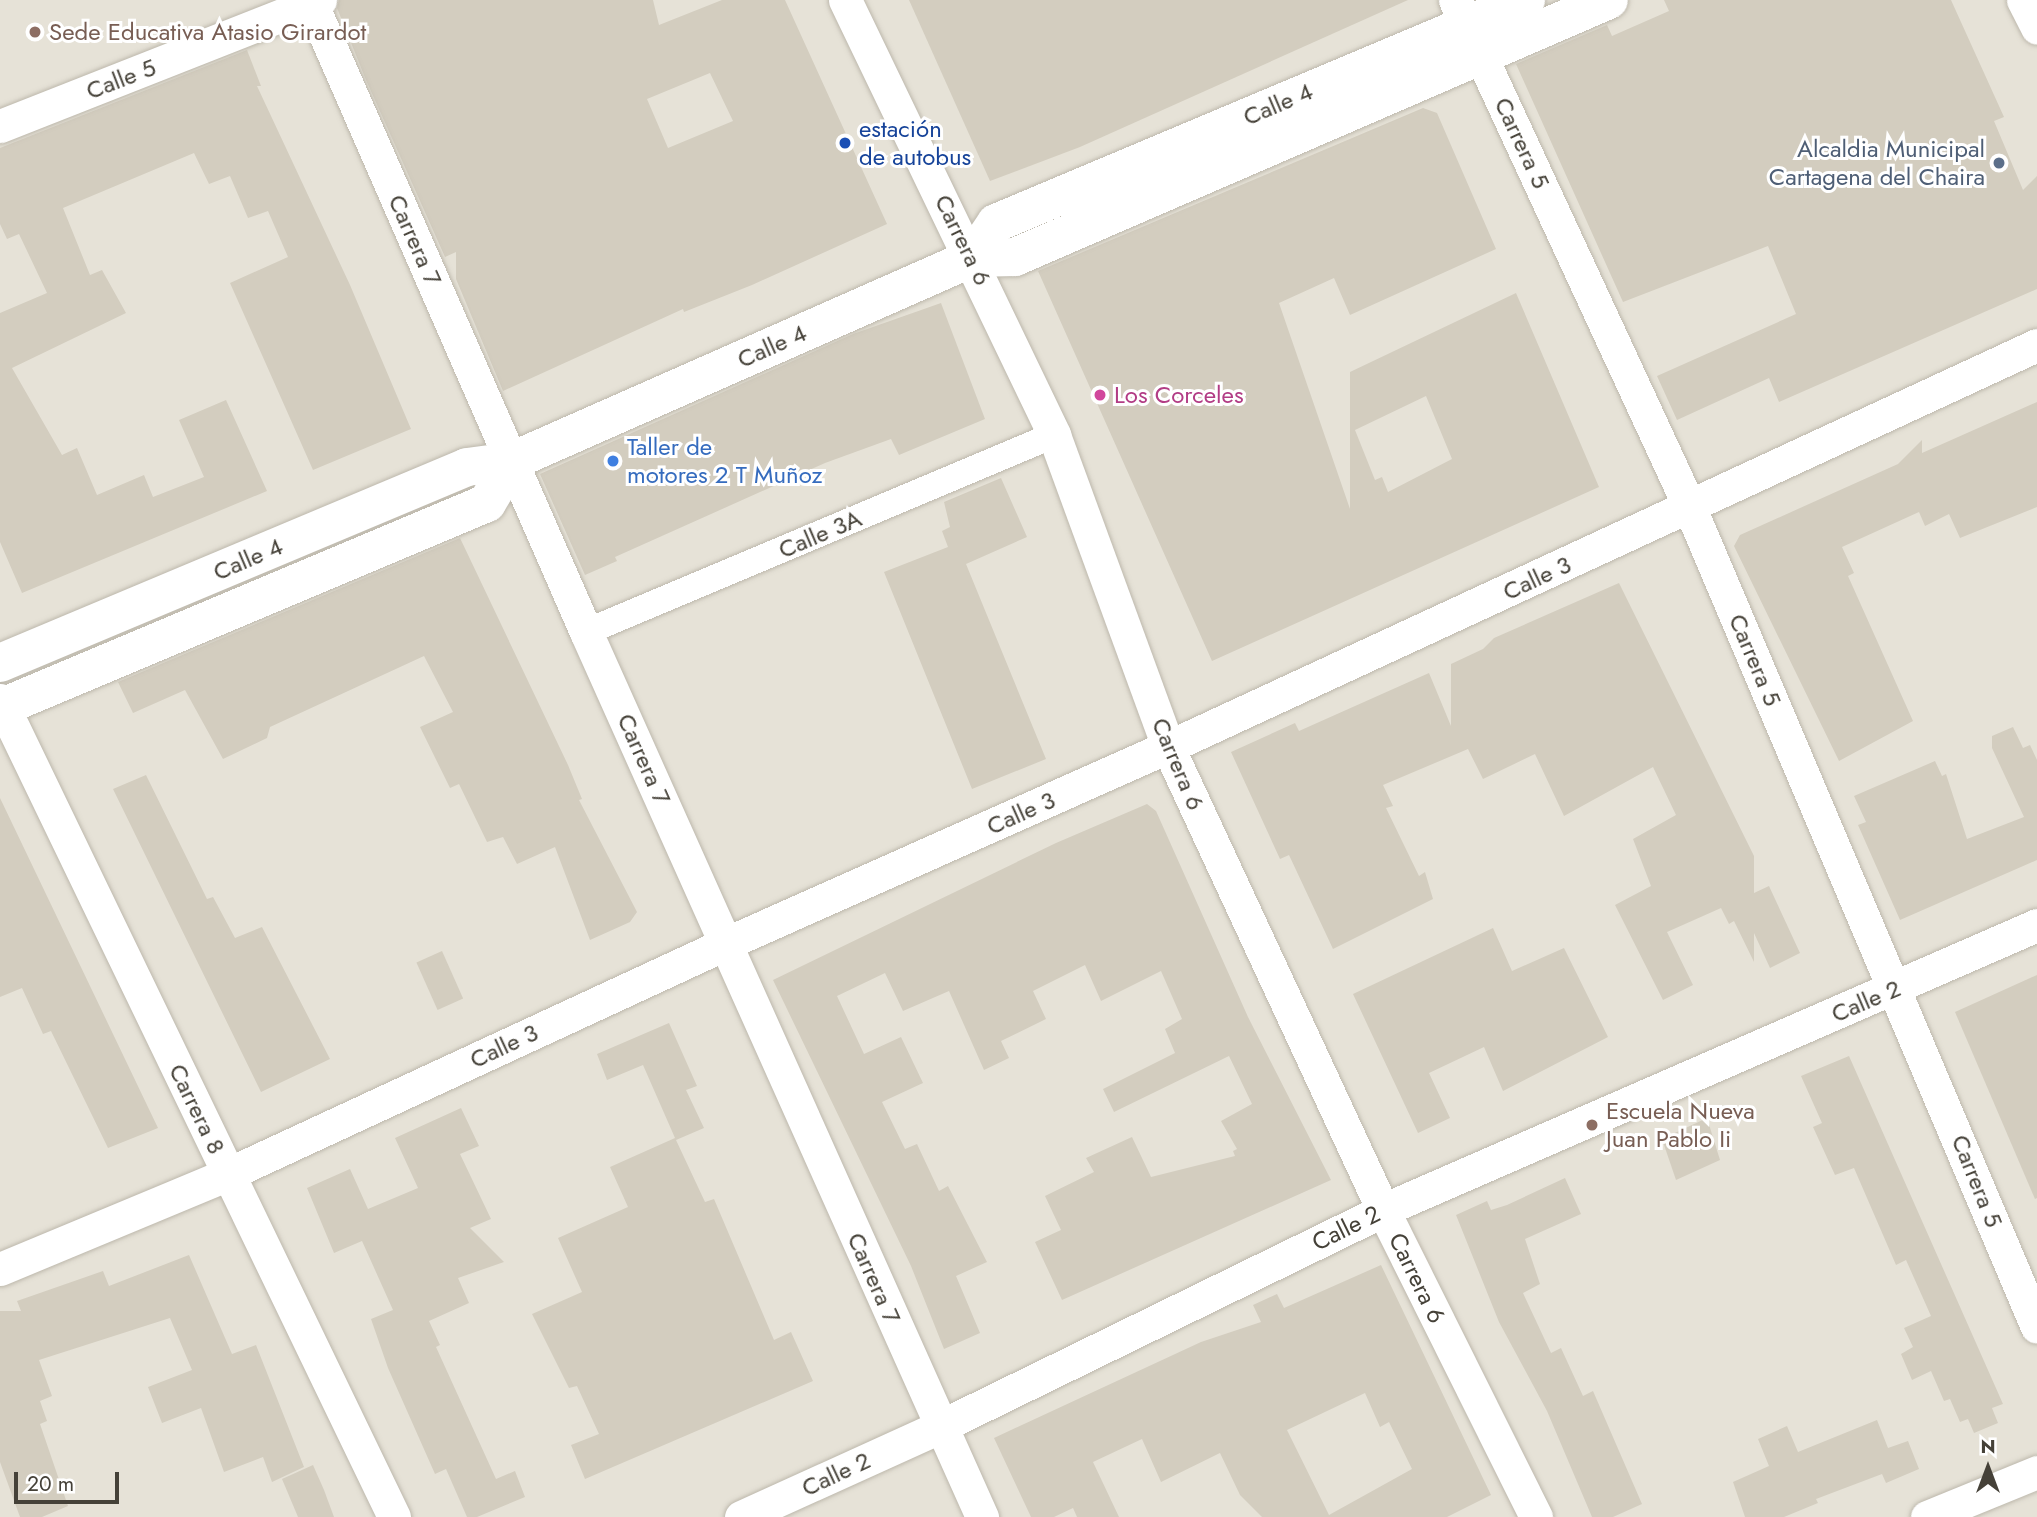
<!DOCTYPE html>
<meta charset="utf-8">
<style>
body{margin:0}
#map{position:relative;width:2037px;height:1517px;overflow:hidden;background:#f2f0e9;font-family:Jost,sans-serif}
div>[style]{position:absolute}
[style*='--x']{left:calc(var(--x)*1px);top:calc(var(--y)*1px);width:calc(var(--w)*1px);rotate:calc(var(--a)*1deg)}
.residential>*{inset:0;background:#e6e2d7;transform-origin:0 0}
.building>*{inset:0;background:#d3cdbf;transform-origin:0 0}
.roads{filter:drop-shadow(0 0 2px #bdb8ac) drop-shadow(0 0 2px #bdb8ac)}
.pedestrian>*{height:26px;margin:-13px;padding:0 13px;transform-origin:13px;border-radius:13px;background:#fff}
.minor>*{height:33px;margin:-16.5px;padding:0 16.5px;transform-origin:16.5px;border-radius:16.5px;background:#fff}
.tertiary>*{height:38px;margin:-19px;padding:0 19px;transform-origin:19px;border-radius:19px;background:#fff}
.dots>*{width:19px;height:19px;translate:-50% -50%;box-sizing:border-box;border:4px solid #fff;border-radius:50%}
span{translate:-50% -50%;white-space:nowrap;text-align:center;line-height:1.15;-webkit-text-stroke:6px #fff;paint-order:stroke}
.education-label{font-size:24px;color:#785e54}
.left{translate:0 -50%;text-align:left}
.street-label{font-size:24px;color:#454138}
.transit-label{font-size:24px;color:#164399}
.service-label{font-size:24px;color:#4e5e75}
.right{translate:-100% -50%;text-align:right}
.hotel-label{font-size:24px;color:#b23c85}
.shop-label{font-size:24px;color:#366cbe}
.north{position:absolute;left:1953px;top:1433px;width:70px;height:70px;-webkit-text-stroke:5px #fff;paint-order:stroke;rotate:0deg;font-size:19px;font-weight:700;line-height:28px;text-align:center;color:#454138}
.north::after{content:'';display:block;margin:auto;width:24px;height:32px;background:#454138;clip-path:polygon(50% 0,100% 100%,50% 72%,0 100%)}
.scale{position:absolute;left:14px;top:1472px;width:105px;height:32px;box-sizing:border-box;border:4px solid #454138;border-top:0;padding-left:9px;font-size:21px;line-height:24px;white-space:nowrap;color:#454138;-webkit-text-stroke:5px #fff;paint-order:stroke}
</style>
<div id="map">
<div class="residential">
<div style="left:0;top:0;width:2037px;height:1517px"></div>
</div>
<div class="building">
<div style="clip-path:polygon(evenodd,339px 0,653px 0,659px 25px,722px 0,785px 0,887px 224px,752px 285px,684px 312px,683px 309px,503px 391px,456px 279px,456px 252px,445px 257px,366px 80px,337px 8px,339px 0,710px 73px,733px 121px,668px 148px,647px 99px,710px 73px)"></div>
<div style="clip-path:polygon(909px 0,1408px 0,1080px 147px,990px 181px)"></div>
<div style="clip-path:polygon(1664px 0,1951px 0,2004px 117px,1994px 121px,2023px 190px,2037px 176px,2037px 289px,1779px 402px,1769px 378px,1677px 420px,1657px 376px,1796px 314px,1768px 246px,1623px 302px,1516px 64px,1607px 25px,1612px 36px,1669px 11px)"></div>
<div style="clip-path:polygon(247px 50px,261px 86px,257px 86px,350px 285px,411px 429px,313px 470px,230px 283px,288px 257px,268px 211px,248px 218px,230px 176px,209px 184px,194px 153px,63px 208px,90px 275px,102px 270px,126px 313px,12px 368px,62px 455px,77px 448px,97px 495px,144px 475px,153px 497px,204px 477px,179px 420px,226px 400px,267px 491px,22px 593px,0 542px,0 313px,47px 293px,19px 234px,7px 239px,0 224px,0 148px)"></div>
<div style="clip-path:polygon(evenodd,1423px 108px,1437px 113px,1496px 249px,1350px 315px,1334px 278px,1279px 303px,1350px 509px,1350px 372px,1516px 293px,1599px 487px,1212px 661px,1038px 271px,1423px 108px,1426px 396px,1452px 459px,1388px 492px,1382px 477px,1375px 480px,1355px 430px,1426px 396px)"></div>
<div style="clip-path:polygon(941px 303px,985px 419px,899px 455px,891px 439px,825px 463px,615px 557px,617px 561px,585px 575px,540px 474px,853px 334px)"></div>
<div style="clip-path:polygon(2037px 402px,2037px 507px,1960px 538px,1949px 514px,1925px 526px,1919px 512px,1842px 547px,1854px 573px,1848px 576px,1913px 721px,1839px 761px,1734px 546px,1740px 535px,1898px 464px,1922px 440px,1922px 453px)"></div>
<div style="clip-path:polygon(1001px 478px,1027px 537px,966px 564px,1046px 759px,972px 789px,884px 572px,948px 547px,942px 531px,950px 527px,944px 502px)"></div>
<div style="clip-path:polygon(460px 538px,568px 765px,582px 799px,579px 800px,637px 912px,630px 922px,590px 940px,555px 847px,517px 864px,503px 837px,487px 842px,459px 784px,450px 788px,420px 727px,453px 712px,424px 656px,270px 727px,267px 738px,223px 759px,185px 690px,133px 713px,118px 682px)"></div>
<div style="clip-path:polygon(1619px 583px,1754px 856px,1754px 893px,1769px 886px,1800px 953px,1770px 968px,1754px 933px,1754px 962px,1734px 921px,1729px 924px,1721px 908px,1667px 932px,1693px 985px,1663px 1000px,1615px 905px,1651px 886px,1633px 839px,1676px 815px,1653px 767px,1564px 816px,1535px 754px,1483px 779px,1468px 749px,1383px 785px,1393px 806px,1386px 808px,1419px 876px,1425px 872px,1433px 899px,1333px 949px,1289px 855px,1280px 859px,1231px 752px,1295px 723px,1299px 731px,1429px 673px,1451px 726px,1451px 664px,1483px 649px,1494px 638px)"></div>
<div style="clip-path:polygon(2013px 727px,2023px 748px,2030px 745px,2037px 760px,2037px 860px,1900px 920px,1858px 825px,1866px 822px,1854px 796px,1935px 761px,1942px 776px,1946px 774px,1967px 839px,2024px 817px,1992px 748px,1992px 736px)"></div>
<div style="clip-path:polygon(146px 775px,207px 899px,213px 897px,235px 938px,262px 927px,330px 1059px,261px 1092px,113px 789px)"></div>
<div style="clip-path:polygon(0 798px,158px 1128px,108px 1148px,51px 1031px,43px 1034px,22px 988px,0 997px)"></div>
<div style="clip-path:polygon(1147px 804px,1156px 811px,1248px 1017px,1331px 1180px,1062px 1300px,1035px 1242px,1061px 1230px,1045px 1196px,1094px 1172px,1086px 1158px,1132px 1137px,1151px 1177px,1235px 1156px,1233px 1151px,1237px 1149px,1221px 1121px,1252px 1104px,1229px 1056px,1114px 1112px,1103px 1089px,1175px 1053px,1165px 1029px,1182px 1019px,1161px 971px,1101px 1001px,1085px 965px,1033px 991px,1046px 1019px,1001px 1041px,1009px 1058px,984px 1070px,949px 991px,903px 1011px,885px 973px,837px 996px,864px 1054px,901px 1037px,923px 1083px,882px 1102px,905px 1149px,917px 1144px,939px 1191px,948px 1186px,987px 1262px,956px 1276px,980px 1333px,944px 1349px,911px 1266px,773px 980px,1056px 843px)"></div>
<div style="clip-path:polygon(1493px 928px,1512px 971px,1564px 948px,1608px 1037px,1503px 1091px,1484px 1047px,1429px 1073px,1450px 1118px,1418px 1133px,1353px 994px)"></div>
<div style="left:442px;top:951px;width:52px;height:28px;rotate:66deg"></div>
<div style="clip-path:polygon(2037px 975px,2037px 1198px,2035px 1199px,1955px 1012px)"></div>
<div style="clip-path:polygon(669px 1023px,697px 1086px,686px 1090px,704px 1128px,676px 1140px,705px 1202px,714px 1199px,774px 1340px,791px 1332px,813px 1381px,585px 1479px,571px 1445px,599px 1434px,577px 1386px,569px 1388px,532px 1314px,582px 1292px,558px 1238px,628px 1207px,610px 1167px,675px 1138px,643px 1065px,607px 1080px,597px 1054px)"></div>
<div style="clip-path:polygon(1849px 1056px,2003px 1404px,1992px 1408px,1998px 1423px,1974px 1433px,1968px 1419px,1960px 1422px,1950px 1399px,1944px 1401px,1931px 1371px,1912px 1380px,1901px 1354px,1913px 1347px,1904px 1328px,1931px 1316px,1906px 1260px,1896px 1265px,1854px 1168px,1835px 1175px,1813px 1127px,1822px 1123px,1801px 1076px)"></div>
<div style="clip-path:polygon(461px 1108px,479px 1146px,460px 1154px,491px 1219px,470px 1228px,504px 1262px,458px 1278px,469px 1303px,429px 1321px,440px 1345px,436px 1347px,496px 1479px,515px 1471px,525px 1497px,477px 1517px,467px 1517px,446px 1469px,435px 1474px,388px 1368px,371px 1319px,393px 1310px,362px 1241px,334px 1253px,307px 1188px,350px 1169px,368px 1209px,418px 1188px,395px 1138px)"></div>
<div style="clip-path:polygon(1707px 1118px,1720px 1160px,1676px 1180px,1662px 1139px)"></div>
<div style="clip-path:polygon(1565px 1178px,1581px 1214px,1525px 1239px,1540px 1284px,1523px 1293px,1551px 1353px,1561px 1348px,1583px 1396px,1593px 1391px,1642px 1504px,1613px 1517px,1592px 1517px,1547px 1411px,1499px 1322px,1456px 1215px,1487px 1201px,1491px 1210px,1507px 1205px)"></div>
<div style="clip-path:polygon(189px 1255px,232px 1354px,256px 1345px,304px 1467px,272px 1482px,263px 1457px,224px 1472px,201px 1408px,162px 1423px,148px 1387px,192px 1370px,170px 1318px,39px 1360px,52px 1396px,40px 1401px,47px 1421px,40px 1424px,68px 1506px,42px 1517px,20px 1517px,0 1462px,0 1311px,21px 1311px,17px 1301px,103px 1271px,109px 1286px)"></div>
<div style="clip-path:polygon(evenodd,1381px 1265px,1491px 1495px,1447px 1517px,1262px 1517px,1240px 1495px,1220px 1453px,1161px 1482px,1142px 1439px,1093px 1462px,1119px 1517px,1077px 1517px,1073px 1508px,1054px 1517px,1031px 1517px,994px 1438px,1201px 1342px,1261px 1322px,1253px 1305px,1277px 1294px,1284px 1308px,1381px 1265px,1365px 1393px,1380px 1427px,1389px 1422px,1412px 1469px,1329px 1515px,1287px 1430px,1365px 1393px)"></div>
<div style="clip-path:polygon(1877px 1420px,1888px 1448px,1908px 1441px,1919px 1469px,1886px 1483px,1882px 1474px,1816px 1499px,1818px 1503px,1784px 1517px,1745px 1517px,1733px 1482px,1769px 1466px,1758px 1439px,1787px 1426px,1798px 1452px)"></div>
<div style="clip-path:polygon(313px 1465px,324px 1490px,334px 1517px,298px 1517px,282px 1479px)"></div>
</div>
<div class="roads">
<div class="pedestrian">
<div style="--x:586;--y:632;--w:508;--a:-22.83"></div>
</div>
<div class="minor">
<div style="--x:310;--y:0;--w:690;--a:66.41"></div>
<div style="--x:586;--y:632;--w:970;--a:65.89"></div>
<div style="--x:845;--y:0;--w:483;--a:64.3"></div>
<div style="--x:1054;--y:435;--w:332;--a:69.9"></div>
<div style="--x:1168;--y:747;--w:510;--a:65.09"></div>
<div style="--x:1383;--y:1210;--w:343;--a:63.5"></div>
<div style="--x:1455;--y:0;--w:560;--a:65.17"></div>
<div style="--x:1690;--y:508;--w:889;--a:67.04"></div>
<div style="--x:2023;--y:0;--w:31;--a:63"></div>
<div style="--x:0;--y:126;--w:344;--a:-21.5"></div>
<div style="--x:0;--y:700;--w:907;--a:64.25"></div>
<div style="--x:0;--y:1269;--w:247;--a:-22.6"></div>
<div style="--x:228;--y:1174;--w:550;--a:-24.84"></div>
<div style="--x:727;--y:943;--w:483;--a:-24"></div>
<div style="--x:1168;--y:747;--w:957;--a:-24.83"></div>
<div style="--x:741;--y:1517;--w:217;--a:-24.4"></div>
<div style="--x:939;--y:1427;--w:494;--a:-26"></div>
<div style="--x:1383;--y:1210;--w:713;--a:-23.55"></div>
<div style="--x:1927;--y:1517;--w:119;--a:-22.2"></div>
</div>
<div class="tertiary">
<div style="--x:972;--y:258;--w:43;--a:-1.3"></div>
<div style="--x:1015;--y:257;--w:647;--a:-23.4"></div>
<div style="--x:0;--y:663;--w:506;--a:-22.77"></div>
<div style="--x:467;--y:467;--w:45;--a:-7.6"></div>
<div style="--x:512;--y:461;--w:503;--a:-23.81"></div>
<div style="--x:972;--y:258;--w:42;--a:-55.6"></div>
<div style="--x:996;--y:223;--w:575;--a:-22.82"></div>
<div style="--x:0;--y:708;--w:528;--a:-22.83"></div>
<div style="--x:487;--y:503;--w:49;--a:-59.2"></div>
</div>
</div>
<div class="dots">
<div style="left:35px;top:32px;background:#8d6e63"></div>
<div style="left:845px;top:143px;background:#1a4fb4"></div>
<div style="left:1999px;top:163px;background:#5c6f8a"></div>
<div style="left:1100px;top:395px;background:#d1479c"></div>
<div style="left:613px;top:461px;background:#3f7fe0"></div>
<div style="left:1592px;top:1125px;background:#8d6e63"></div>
</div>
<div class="education-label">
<span class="left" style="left:49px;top:32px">Sede Educativa Atasio Girardot</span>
<span class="left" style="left:1606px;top:1125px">Escuela Nueva<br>Juan Pablo Ii</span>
</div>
<div class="street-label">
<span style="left:121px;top:79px;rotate:-21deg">Calle 5</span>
<span style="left:1278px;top:104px;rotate:-23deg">Calle 4</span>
<span style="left:1522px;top:143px;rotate:65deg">Carrera 5</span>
<span style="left:415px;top:240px;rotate:66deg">Carrera 7</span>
<span style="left:963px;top:240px;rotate:64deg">Carrera 6</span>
<span style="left:772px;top:346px;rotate:-24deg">Calle 4</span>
<span style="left:820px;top:534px;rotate:-23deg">Calle 3A</span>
<span style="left:248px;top:559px;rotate:-23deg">Calle 4</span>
<span style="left:1537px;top:578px;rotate:-25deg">Calle 3</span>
<span style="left:1755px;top:660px;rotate:67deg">Carrera 5</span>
<span style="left:644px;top:759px;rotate:66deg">Carrera 7</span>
<span style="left:1178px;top:764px;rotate:67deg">Carrera 6</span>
<span style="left:1021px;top:813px;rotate:-24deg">Calle 3</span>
<span style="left:1866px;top:1001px;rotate:-23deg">Calle 2</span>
<span style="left:504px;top:1046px;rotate:-25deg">Calle 3</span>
<span style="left:197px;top:1109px;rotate:64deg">Carrera 8</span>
<span style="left:1977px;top:1181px;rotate:68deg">Carrera 5</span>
<span style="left:1346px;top:1228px;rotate:-26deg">Calle 2</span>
<span style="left:874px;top:1278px;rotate:66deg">Carrera 7</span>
<span style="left:1417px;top:1278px;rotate:64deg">Carrera 6</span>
<span style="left:836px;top:1474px;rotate:-25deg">Calle 2</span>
</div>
<div class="transit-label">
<span class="left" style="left:859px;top:143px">estación<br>de autobus</span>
</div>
<div class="service-label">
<span class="right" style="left:1985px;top:163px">Alcaldia Municipal<br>Cartagena del Chaira</span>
</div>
<div class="hotel-label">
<span class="left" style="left:1114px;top:395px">Los Corceles</span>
</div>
<div class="shop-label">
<span class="left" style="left:627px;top:461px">Taller de<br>motores 2 T Muñoz</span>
</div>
<div class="north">N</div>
<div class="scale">20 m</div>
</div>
